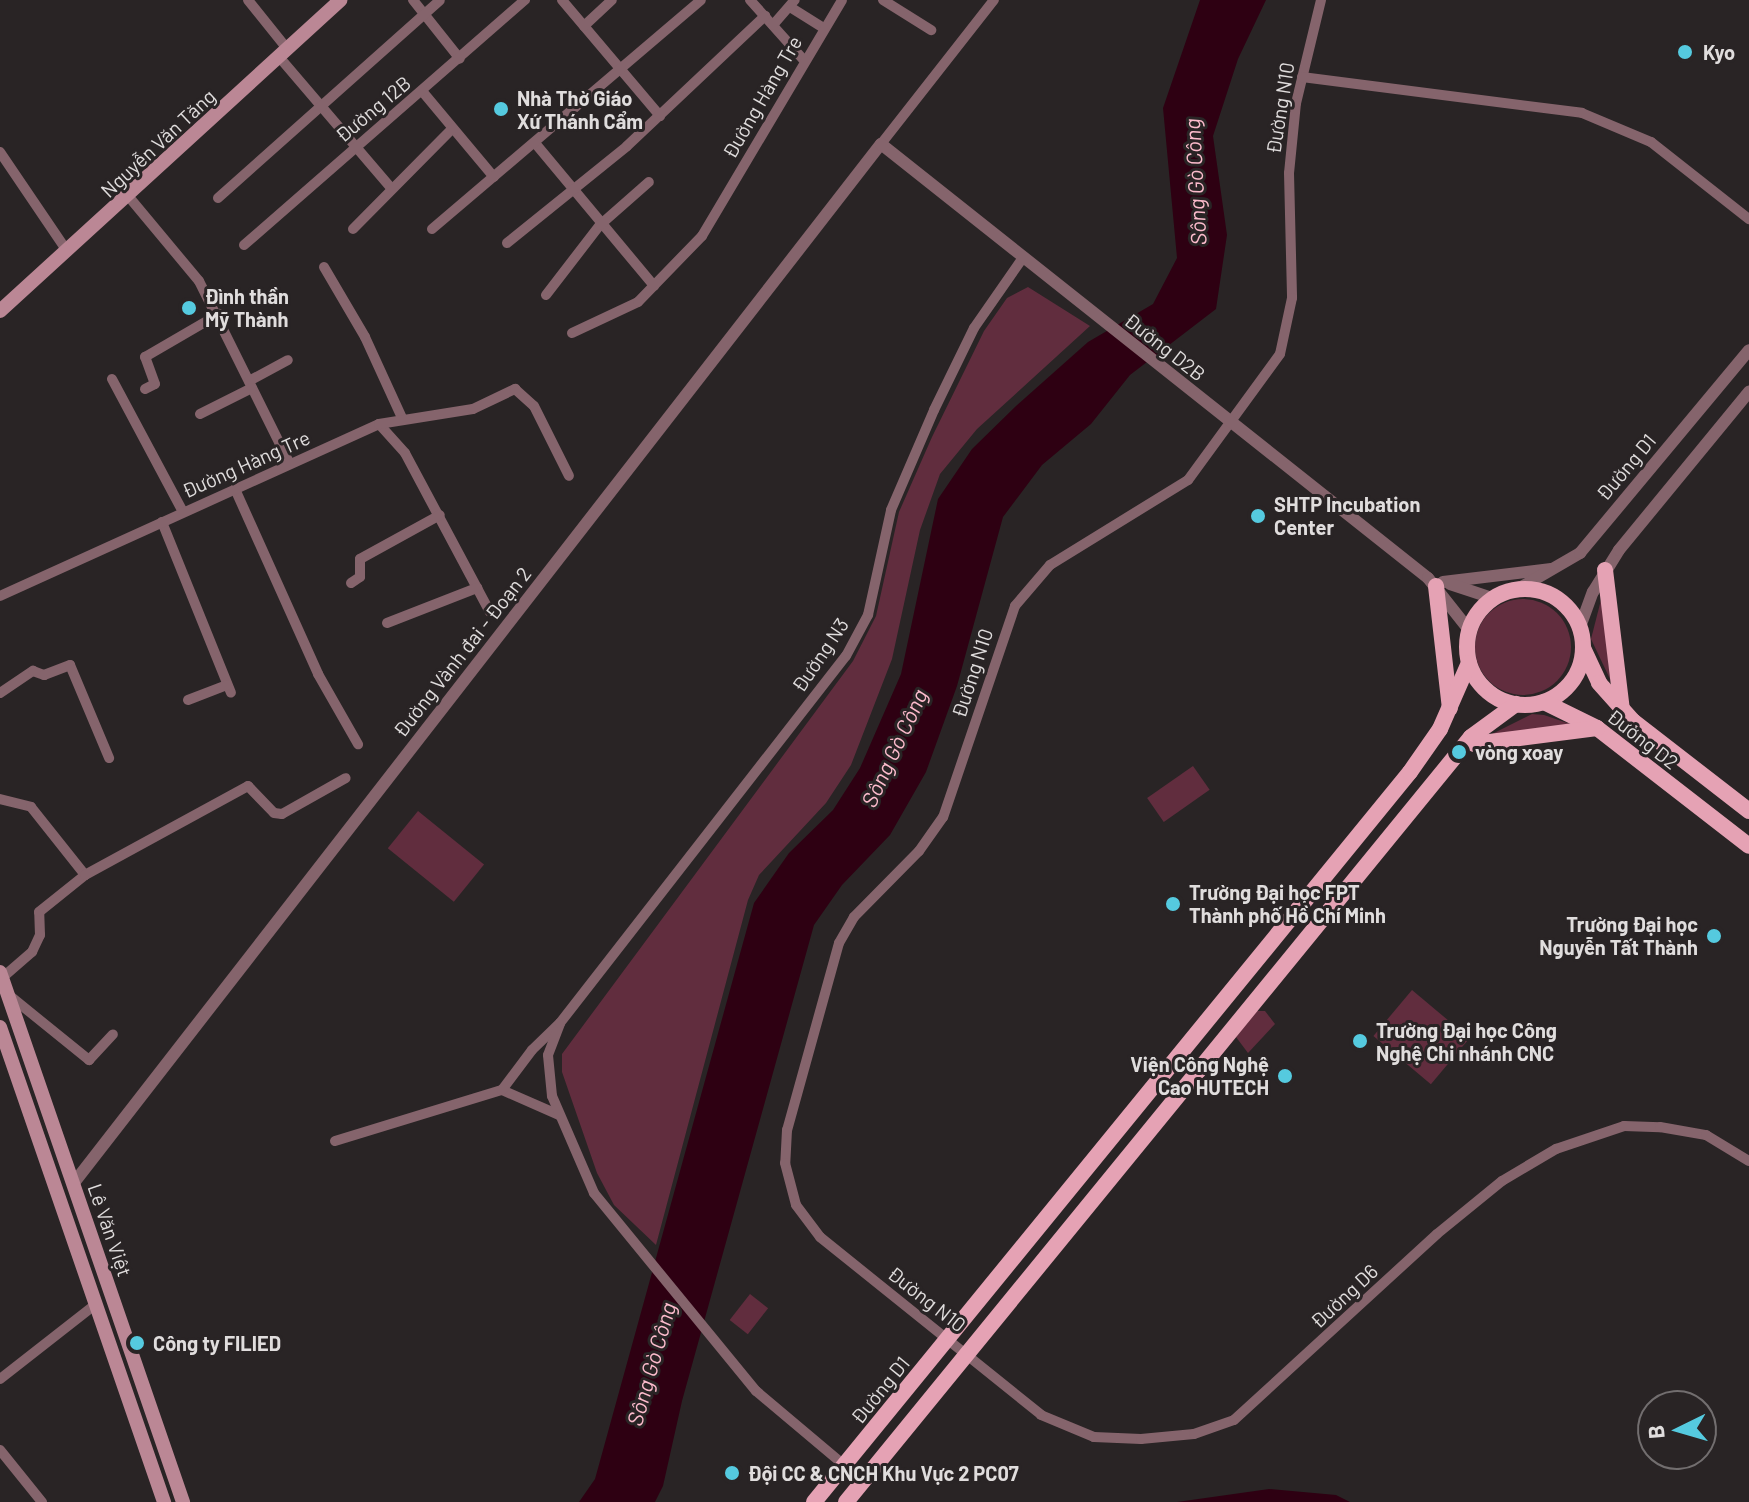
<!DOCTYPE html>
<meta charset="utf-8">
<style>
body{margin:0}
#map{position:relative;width:1749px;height:1502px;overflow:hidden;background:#292425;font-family:Barlow,sans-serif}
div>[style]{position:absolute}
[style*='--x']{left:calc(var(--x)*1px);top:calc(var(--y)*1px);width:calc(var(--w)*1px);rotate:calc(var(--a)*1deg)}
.green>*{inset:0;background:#612d3e;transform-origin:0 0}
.round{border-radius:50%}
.water>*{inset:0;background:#2e0012}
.minor>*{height:10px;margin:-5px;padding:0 5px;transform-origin:5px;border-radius:5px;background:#85646c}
.tertiary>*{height:12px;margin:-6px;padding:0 6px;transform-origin:6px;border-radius:6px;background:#85646c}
.secondary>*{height:14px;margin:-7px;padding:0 7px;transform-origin:7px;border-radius:7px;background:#bb8795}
.primary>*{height:16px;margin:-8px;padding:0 8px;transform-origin:8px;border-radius:8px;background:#e5a2b4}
.primary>.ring{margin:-8px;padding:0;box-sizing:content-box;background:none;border:16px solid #e5a2b4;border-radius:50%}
.dots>*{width:22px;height:22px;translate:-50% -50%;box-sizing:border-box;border:4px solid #292425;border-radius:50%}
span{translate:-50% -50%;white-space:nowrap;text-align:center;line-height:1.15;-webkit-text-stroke:6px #292425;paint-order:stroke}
.poi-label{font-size:20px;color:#e0dddd;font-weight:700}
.left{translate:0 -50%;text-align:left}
.right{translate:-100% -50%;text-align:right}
.street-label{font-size:20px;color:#e0dddd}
.water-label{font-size:22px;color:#fcbbcc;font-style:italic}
.north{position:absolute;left:1637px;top:1390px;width:80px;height:80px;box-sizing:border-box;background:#292425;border:2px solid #726e6f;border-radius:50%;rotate:265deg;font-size:22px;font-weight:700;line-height:32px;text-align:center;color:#e0dddd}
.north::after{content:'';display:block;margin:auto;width:28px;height:36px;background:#55cadf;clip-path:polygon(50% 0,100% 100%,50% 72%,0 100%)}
</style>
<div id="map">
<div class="green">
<div style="clip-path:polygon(1028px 287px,1090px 326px,977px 429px,940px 474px,920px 530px,892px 659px,851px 765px,826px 803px,759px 875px,748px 900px,656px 1245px,614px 1205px,597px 1173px,562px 1072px,562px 1054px,853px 661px,876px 616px,899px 512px,932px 437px,984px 331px,1007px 298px)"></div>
<div style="clip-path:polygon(1602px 596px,1610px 679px,1591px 639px)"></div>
<div class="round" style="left:1475px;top:599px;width:96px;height:96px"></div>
<div style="clip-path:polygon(1532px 714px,1544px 715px,1576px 726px,1490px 735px)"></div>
<div style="left:1193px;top:766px;width:29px;height:56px;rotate:55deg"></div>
<div style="left:418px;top:811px;width:85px;height:48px;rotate:39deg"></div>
<div style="left:1412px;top:990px;width:75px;height:60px;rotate:40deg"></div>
<div style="clip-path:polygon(1256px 1011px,1265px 1011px,1275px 1024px,1248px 1053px,1236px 1037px)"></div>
<div style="left:750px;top:1294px;width:23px;height:33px;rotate:38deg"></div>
</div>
<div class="water">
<div style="clip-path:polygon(1200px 0,1266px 0,1238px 59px,1213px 136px,1227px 235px,1216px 309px,1130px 375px,1091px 424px,1042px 465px,1003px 517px,957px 686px,926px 772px,890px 835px,842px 885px,814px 925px,682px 1401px,663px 1486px,655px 1502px,579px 1502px,595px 1479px,754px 903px,789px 853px,833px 810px,860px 768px,901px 674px,938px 499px,972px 449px,1016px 406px,1088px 342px,1153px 304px,1177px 258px,1163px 108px)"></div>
<div style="clip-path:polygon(1269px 1489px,1336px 1495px,1350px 1502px,1177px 1502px)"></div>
</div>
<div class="minor">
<div style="--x:248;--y:0;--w:64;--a:51.3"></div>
<div style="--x:413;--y:0;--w:75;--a:51.5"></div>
<div style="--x:562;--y:0;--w:152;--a:49.8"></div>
<div style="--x:750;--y:0;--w:79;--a:48.1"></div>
<div style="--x:883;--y:0;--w:57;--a:32"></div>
<div style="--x:1321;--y:0;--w:106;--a:103.6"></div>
<div style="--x:1296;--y:103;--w:70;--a:95.7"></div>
<div style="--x:1289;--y:173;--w:125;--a:88.6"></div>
<div style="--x:1292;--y:298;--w:57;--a:102.1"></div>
<div style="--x:1280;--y:354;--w:156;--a:126.1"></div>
<div style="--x:1188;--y:480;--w:162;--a:148.4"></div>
<div style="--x:1050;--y:565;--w:54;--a:130.5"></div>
<div style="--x:1015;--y:606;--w:223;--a:108.8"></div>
<div style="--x:943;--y:817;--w:42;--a:125.2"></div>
<div style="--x:919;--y:851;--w:93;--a:134.6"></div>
<div style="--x:854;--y:917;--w:30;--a:120"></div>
<div style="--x:839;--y:943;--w:194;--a:105.5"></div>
<div style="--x:787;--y:1130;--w:33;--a:93"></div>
<div style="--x:785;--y:1163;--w:43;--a:75.3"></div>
<div style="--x:796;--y:1205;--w:40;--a:53"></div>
<div style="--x:820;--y:1237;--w:284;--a:38.8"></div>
<div style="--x:1041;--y:1415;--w:57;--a:22.5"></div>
<div style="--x:1094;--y:1437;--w:47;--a:2.4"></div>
<div style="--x:1141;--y:1439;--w:53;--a:-5.4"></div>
<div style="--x:1194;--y:1434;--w:42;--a:-19.3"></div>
<div style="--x:1234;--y:1420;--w:275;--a:-42.5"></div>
<div style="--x:1437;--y:1234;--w:84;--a:-39.2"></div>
<div style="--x:1502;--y:1181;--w:63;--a:-30.7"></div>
<div style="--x:1556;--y:1149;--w:72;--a:-18.7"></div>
<div style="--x:1624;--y:1126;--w:36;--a:2"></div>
<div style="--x:1660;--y:1127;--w:47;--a:9.9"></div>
<div style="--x:1706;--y:1135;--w:50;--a:31.2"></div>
<div style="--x:790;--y:7;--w:40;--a:32"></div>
<div style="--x:773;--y:25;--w:33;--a:-49"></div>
<div style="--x:584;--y:26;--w:38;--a:-43"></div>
<div style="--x:280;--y:58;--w:172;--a:49.5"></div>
<div style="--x:1302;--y:77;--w:282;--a:7.3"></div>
<div style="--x:1582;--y:113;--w:75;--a:22.8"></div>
<div style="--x:1651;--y:142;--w:125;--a:38.2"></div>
<div style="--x:422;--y:91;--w:112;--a:50.1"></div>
<div style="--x:535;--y:143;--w:186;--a:50.2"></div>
<div style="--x:881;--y:144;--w:183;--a:-51.9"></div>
<div style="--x:0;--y:152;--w:120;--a:55.9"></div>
<div style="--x:129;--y:197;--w:109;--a:50.2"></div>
<div style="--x:199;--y:281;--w:204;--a:63.6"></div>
<div style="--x:218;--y:198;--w:297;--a:-41.7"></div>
<div style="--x:353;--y:229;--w:141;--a:-45.3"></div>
<div style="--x:432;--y:229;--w:353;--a:-40.4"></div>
<div style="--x:507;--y:243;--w:154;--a:-38.9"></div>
<div style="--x:627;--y:146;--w:190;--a:-43.3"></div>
<div style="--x:244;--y:245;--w:373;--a:-41.1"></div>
<div style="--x:324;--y:267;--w:81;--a:59.6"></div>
<div style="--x:365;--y:337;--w:91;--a:65.4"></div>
<div style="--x:546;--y:295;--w:88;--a:-52.4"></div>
<div style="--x:600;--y:225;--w:65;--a:-41.3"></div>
<div style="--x:572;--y:333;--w:73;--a:-25.2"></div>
<div style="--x:638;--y:302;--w:92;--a:-45.9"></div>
<div style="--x:702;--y:236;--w:274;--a:-59.3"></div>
<div style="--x:112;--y:379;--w:151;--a:61.9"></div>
<div style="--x:249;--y:381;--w:44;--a:-28.3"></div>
<div style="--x:145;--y:389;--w:11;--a:-27"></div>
<div style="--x:155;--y:384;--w:29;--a:-110"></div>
<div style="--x:145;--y:357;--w:86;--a:-30.2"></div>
<div style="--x:200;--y:414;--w:58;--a:-26.6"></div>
<div style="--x:379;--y:424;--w:39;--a:48"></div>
<div style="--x:405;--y:453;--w:180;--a:61.9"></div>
<div style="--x:235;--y:489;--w:203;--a:65.8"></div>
<div style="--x:318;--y:674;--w:81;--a:60.3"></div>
<div style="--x:162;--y:522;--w:184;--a:68"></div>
<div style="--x:351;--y:583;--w:11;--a:-34"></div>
<div style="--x:360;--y:577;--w:18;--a:-90"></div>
<div style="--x:360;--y:559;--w:91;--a:-28.8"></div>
<div style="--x:0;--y:596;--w:416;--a:-24.4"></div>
<div style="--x:379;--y:424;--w:95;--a:-9.1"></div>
<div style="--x:473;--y:409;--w:47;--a:-25.5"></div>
<div style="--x:515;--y:389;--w:25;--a:42"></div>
<div style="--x:534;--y:406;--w:78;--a:63.4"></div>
<div style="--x:387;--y:623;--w:97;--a:-21.3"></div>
<div style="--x:0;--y:693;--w:40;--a:-34"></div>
<div style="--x:33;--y:671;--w:12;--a:20"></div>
<div style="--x:44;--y:675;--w:28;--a:-21"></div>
<div style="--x:70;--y:665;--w:101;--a:67.2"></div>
<div style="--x:188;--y:700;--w:42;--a:-21"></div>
<div style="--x:0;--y:799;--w:32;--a:14"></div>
<div style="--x:31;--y:807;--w:87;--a:51.5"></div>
<div style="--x:2;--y:978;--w:40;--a:-41"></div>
<div style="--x:32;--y:952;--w:19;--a:-65"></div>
<div style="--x:40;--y:935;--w:23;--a:-92"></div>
<div style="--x:39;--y:912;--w:59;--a:-38.8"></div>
<div style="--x:85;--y:875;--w:186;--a:-28.6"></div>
<div style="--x:248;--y:786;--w:37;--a:46"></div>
<div style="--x:274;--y:813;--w:8;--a:7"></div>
<div style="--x:282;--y:814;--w:73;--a:-29.4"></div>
<div style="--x:10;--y:996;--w:102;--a:39"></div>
<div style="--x:89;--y:1060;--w:35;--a:-47"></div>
<div style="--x:502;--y:1090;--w:62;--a:23.7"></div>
<div style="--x:335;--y:1141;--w:175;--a:-17"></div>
<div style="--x:502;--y:1090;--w:50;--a:-53.1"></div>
<div style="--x:532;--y:1050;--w:39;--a:-44"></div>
<div style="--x:0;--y:1379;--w:122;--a:-38"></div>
<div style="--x:0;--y:1450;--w:67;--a:51.1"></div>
<div style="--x:844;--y:1465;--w:115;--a:-139.9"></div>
<div style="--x:756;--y:1391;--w:256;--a:-129.3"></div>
<div style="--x:594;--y:1193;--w:106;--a:-113.4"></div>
<div style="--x:552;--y:1096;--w:41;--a:-95.6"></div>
<div style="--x:548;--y:1055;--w:34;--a:-69"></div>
<div style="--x:560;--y:1023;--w:465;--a:-52.1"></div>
<div style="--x:846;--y:656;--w:47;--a:-61.8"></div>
<div style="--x:868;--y:615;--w:107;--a:-77.6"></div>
<div style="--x:891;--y:510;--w:109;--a:-66.7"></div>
<div style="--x:934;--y:410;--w:91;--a:-64"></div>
<div style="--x:974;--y:328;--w:84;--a:-55.2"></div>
</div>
<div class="tertiary">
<div style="--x:1443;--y:582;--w:109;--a:-6.9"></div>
<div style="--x:1450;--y:584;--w:44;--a:18.4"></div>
<div style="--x:1518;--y:589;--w:72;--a:-30.1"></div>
<div style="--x:1580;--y:553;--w:264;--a:-50.2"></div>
<div style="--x:1580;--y:627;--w:37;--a:-70"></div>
<div style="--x:1593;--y:592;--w:49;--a:-58.2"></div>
<div style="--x:1619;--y:550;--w:205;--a:-50.6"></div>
<div style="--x:73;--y:1184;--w:1317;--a:-52.16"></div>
<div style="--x:881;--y:144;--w:698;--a:38.43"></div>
<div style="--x:1428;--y:578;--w:66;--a:51.7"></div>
</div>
<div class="secondary">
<div style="--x:0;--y:311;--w:461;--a:-42.4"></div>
<div style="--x:0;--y:972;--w:561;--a:70.95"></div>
<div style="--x:0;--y:1027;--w:503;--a:70.95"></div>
</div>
<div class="primary">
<div style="--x:1605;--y:570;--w:141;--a:83.1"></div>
<div style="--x:1436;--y:586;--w:123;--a:83.5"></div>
<div class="ring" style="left:1467px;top:589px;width:100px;height:100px"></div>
<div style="--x:1583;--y:648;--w:38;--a:65"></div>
<div style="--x:1599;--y:683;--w:51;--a:48.2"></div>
<div style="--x:1633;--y:721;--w:147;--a:37.8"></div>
<div style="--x:1544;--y:702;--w:59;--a:26.1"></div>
<div style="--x:1597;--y:728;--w:192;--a:37.8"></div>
<div style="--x:1474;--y:744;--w:124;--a:-7.4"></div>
<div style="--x:814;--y:1502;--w:942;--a:-50.77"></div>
<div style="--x:1410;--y:772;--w:52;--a:-55.1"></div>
<div style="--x:1440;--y:729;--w:72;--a:-66.3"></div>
<div style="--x:846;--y:1502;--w:988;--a:-50.75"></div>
<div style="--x:1471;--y:737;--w:56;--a:-36.3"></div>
</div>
<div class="dots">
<div style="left:1685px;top:52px;background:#55cadf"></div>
<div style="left:501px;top:109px;background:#55cadf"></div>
<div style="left:189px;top:308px;background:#55cadf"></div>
<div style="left:1258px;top:516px;background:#55cadf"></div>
<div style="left:1459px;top:752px;background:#55cadf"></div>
<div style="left:1173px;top:904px;background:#55cadf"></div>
<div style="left:1714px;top:936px;background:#55cadf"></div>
<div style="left:1360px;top:1041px;background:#55cadf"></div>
<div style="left:1285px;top:1076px;background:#55cadf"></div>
<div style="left:137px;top:1343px;background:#55cadf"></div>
<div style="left:732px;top:1473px;background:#55cadf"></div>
</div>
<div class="poi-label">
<span class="left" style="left:1703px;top:52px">Kyo</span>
<span class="left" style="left:517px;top:110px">Nhà Thờ Giáo<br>Xứ Thánh Cẩm</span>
<span class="left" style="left:205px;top:308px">Đình thần<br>Mỹ Thành</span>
<span class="left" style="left:1274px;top:516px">SHTP Incubation<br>Center</span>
<span class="left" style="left:1475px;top:752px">vòng xoay</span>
<span class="left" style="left:1189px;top:904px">Trường Đại học FPT<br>Thành phố Hồ Chí Minh</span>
<span class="right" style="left:1698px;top:936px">Trường Đại học<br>Nguyễn Tất Thành</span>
<span class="left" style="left:1376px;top:1042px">Trường Đại học Công<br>Nghệ Chi nhánh CNC</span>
<span class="right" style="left:1269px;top:1076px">Viện Công Nghệ<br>Cao HUTECH</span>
<span class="left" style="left:153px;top:1343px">Công ty FILIED</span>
<span class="left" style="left:748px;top:1473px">Đội CC &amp; CNCH Khu Vực 2 PC07</span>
</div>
<div class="street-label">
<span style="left:762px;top:97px;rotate:-60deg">Đường Hàng Tre</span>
<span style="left:1280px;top:108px;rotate:-81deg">Đường N10</span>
<span style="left:373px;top:109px;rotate:-40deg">Đường 12B</span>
<span style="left:158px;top:143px;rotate:-43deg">Nguyễn Văn Tăng</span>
<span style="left:1165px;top:347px;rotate:38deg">Đường D2B</span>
<span style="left:246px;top:464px;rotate:-24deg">Đường Hàng Tre</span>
<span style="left:1626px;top:467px;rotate:-50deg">Đường D1</span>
<span style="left:462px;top:652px;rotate:-52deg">Đường Vành đai - Đoạn 2</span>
<span style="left:820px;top:655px;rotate:-56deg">Đường N3</span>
<span style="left:972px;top:673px;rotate:-72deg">Đường N10</span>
<span style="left:1643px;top:739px;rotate:38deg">Đường D2</span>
<span style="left:110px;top:1230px;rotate:71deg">Lê Văn Việt</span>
<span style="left:1344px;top:1296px;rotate:-43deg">Đường D6</span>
<span style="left:927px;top:1299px;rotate:38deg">Đường N10</span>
<span style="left:880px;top:1390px;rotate:-51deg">Đường D1</span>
</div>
<div class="water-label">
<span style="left:1195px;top:182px;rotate:-93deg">Sông Gò Công</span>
<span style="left:894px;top:748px;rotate:-65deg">Sông Gò Công</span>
<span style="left:651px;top:1364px;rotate:-74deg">Sông Gò Công</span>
</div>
<div class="north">B</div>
</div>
